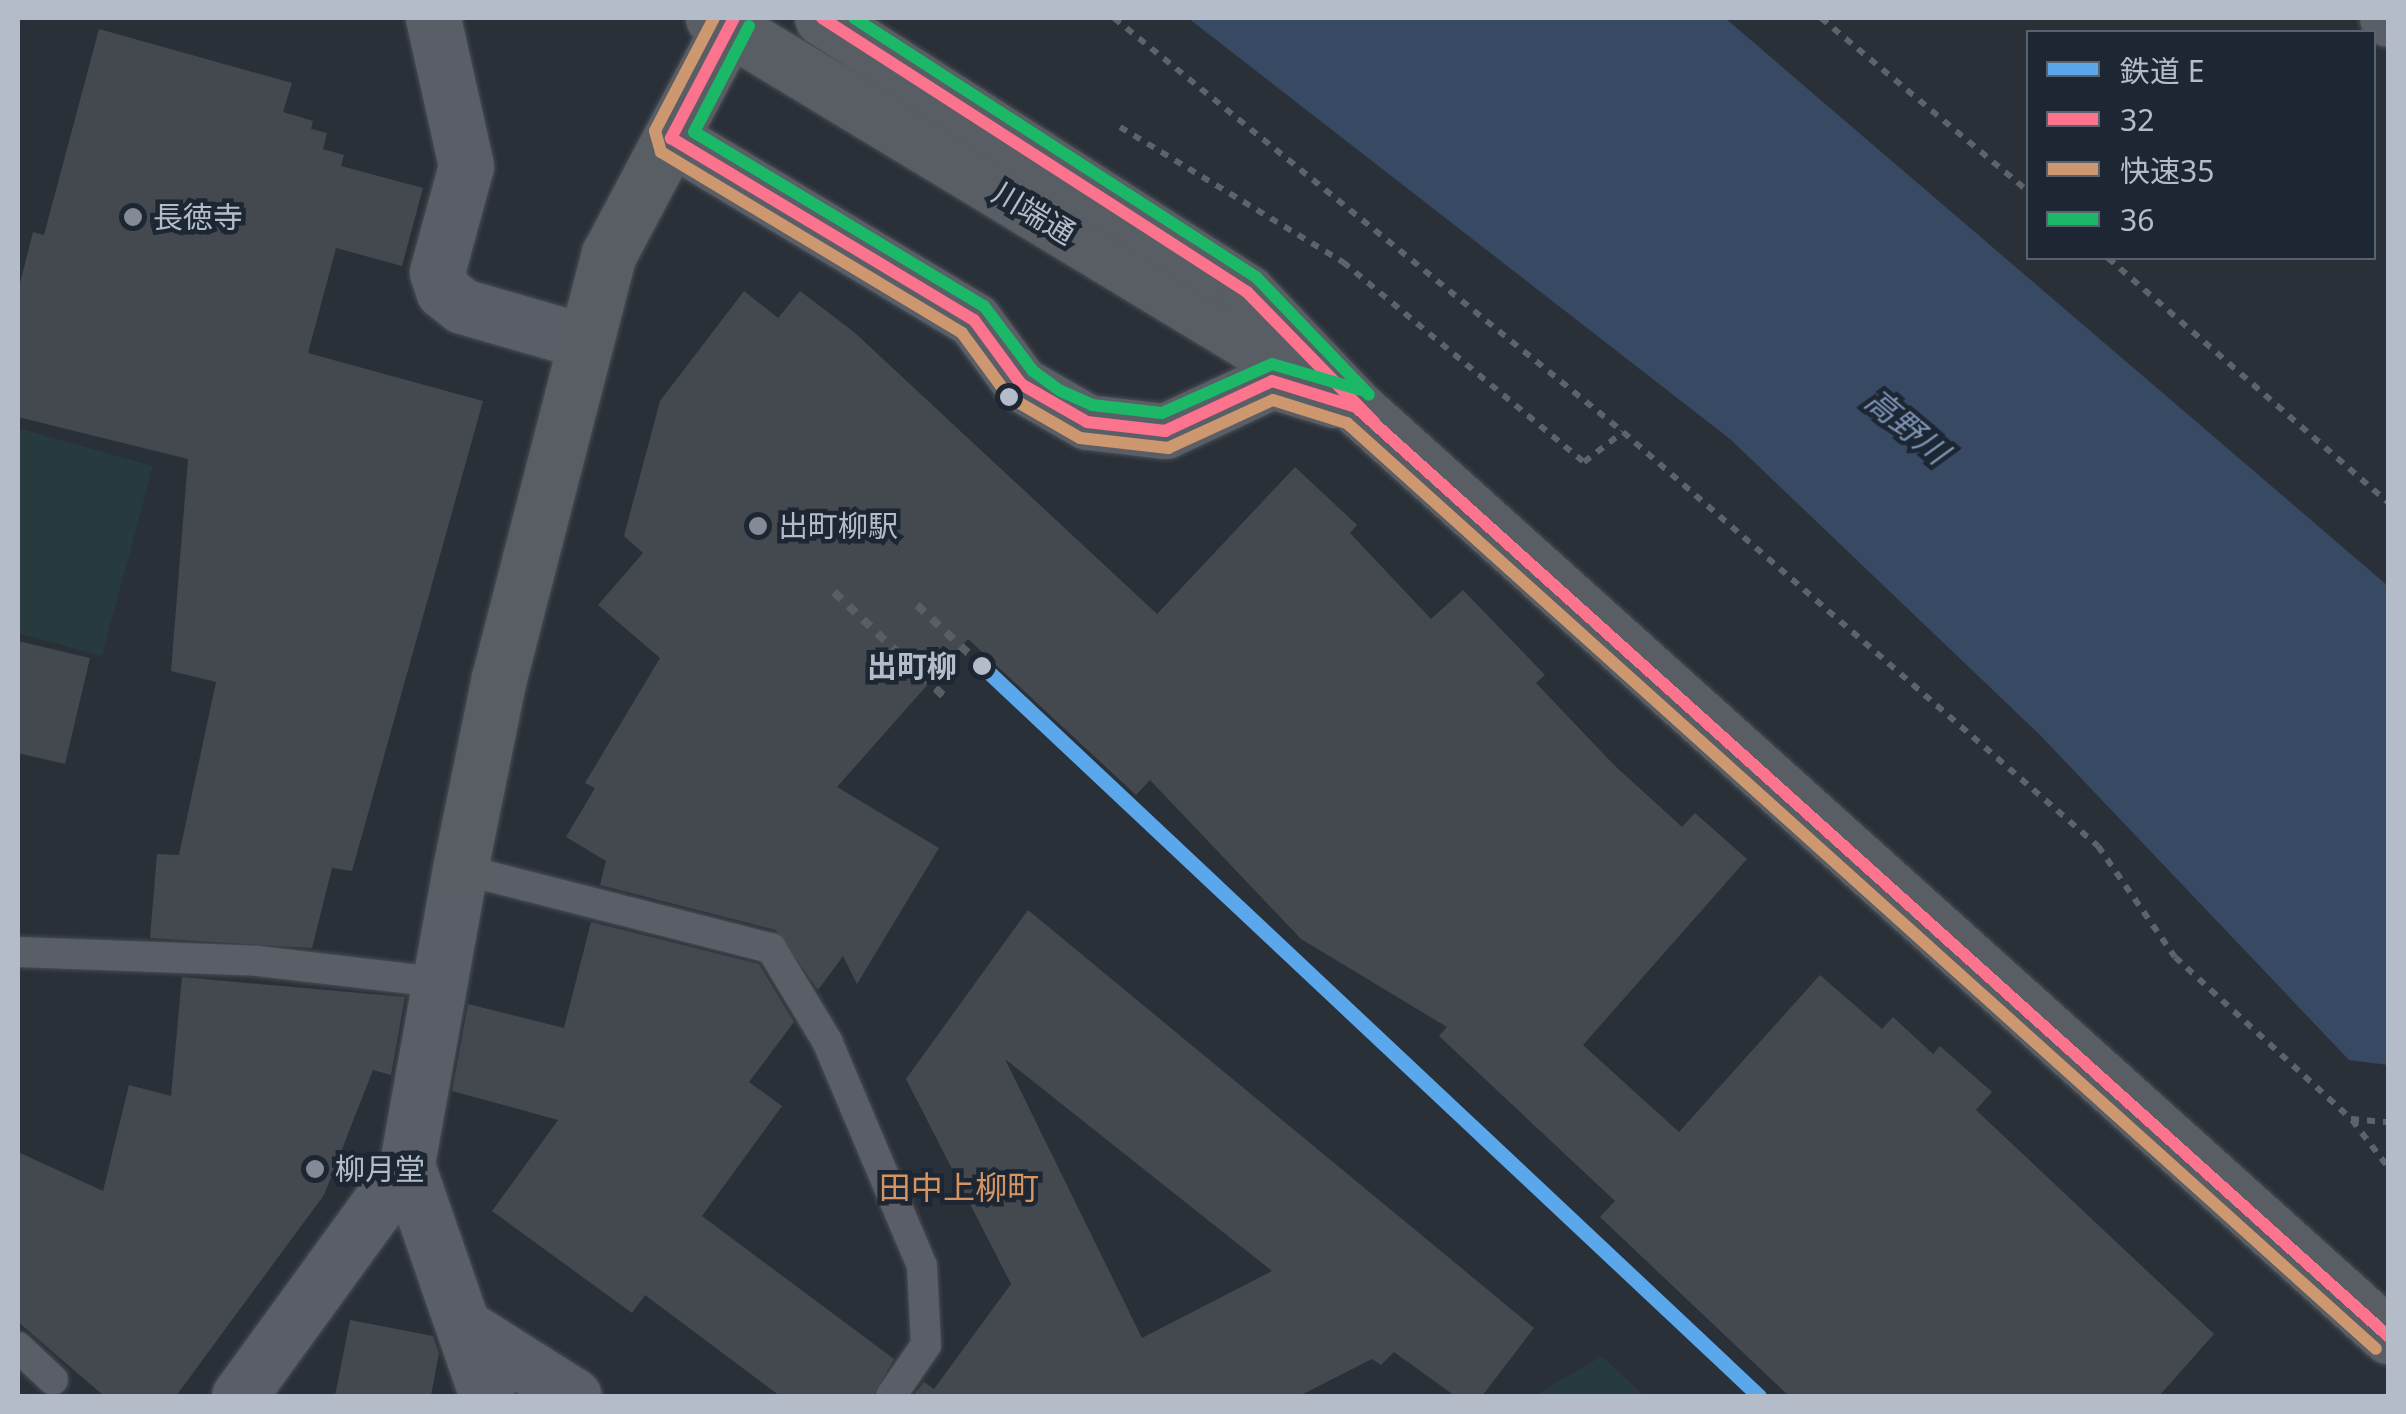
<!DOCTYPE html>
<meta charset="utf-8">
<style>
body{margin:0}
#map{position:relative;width:2406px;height:1414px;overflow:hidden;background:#2a3038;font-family:"Noto Sans","Noto Sans JP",sans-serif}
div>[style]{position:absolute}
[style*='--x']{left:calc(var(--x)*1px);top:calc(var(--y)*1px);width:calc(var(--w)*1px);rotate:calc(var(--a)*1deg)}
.green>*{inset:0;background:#273a3e}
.water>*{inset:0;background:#384963}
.building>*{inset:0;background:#444950}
.path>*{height:6px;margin-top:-3px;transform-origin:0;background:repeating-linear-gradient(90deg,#5d636a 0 8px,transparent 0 16px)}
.roads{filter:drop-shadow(0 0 2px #484c53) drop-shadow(0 0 2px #484c53)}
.lane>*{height:30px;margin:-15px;padding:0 15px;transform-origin:15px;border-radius:15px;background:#5a5e66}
.street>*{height:55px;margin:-27.5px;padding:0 27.5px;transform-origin:27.5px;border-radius:27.5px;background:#5a5e66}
.secondary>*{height:55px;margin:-27.5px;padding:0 27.5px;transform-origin:27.5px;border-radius:27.5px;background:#595d64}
.rail>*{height:8px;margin-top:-4px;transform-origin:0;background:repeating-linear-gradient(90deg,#595d64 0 10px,transparent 0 20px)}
.bus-1>*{height:12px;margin:-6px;padding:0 6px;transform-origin:6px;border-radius:6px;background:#fc738d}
.bus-2>*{height:12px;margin:-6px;padding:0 6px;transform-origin:6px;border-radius:6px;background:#cd976f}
.bus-3>*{height:12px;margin:-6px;padding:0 6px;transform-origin:6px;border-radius:6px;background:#1ab867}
.rail-1>*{height:15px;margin:-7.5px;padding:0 7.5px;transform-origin:7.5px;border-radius:7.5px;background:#5aa8eb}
.dots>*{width:28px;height:28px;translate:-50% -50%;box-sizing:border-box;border:5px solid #1d2633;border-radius:50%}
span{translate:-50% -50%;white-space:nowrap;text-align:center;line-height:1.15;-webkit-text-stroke:9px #1d2633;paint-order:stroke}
.street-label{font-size:30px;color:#b4bcc9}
.poi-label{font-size:30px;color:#b4bcc9}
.left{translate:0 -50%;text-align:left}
.stop-label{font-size:30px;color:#b4bcc9;font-weight:700}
.right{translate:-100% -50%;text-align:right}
.water-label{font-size:32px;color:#7c92b1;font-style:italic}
.neighbourhood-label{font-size:32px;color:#d59563}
.frame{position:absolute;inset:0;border:20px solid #b4bcc9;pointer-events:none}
.legend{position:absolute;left:2026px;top:30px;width:350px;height:230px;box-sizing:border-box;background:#1d2633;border:2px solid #59626f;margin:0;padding:12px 18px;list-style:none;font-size:30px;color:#b4bcc9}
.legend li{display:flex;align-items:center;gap:20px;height:50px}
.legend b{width:50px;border:2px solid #59626f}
</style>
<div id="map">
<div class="green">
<div style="clip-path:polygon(18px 428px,153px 466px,102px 656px,18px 633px)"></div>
<div style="clip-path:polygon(1602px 1356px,1644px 1396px,1534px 1396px)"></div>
</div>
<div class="water">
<div style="clip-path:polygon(1188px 18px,1725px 18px,2388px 586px,2388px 1065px,2349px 1060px,2039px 734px,1730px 439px)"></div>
</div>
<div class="building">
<div style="clip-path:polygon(99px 29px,292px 83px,283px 112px,313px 121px,311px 129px,327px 133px,323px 149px,344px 155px,341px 166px,423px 188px,402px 266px,336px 248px,308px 353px,483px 401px,352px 871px,332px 868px,312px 948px,150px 938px,157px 854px,179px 855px,216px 682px,171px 671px,188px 459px,18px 417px,18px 291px,33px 232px,44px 235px)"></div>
<div style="clip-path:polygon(744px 291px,778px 318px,800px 291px,854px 332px,1157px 614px,1295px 467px,1357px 525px,1350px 533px,1431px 619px,1463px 590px,1545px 675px,1536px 683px,1614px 765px,1682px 827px,1695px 813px,1747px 859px,1583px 1045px,1679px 1132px,1820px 975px,1882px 1029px,1893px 1017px,1933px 1054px,1940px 1046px,1992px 1092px,1976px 1110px,2214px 1334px,2159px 1396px,1789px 1396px,1600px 1217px,1615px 1201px,1439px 1036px,1447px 1027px,1301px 939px,1150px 780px,1136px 795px,968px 639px,837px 787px,939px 848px,857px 984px,843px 956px,818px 990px,776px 930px,600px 885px,606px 861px,566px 837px,595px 788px,585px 783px,660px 658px,598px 605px,643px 553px,624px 536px,660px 401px)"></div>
<div style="clip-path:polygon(18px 641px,90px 658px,65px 764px,18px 753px)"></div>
<div style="clip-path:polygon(evenodd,1028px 910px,1534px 1328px,1482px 1396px,1455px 1396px,1394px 1352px,1381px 1365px,1372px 1359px,1299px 1396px,913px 1396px,924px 1382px,934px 1389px,1011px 1284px,906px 1079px,1028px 910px,1005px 1059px,1272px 1271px,1142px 1338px,1005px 1059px)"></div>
<div style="clip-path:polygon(591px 922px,759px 964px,794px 1022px,749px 1082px,782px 1106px,702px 1216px,894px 1359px,873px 1396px,780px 1396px,645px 1295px,632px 1313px,492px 1211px,558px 1120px,452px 1091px,468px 1004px,564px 1028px)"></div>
<div style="clip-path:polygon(182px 977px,405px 997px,391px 1075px,373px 1070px,324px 1195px,176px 1396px,104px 1396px,18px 1322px,18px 1152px,103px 1191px,129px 1085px,171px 1096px)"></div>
<div style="clip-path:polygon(350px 1320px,433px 1336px,439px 1353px,431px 1396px,335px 1396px)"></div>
</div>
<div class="path">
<div style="--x:1114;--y:18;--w:656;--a:39.12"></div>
<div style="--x:1623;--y:432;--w:630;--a:41.07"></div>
<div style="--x:2098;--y:846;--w:135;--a:55.3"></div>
<div style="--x:2175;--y:957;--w:239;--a:42.6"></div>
<div style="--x:2351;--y:1119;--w:37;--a:5"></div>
<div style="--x:1821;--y:18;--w:270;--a:39.9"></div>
<div style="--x:1120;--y:127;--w:261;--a:31.2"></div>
<div style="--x:1343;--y:262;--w:313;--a:39.7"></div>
<div style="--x:1584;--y:462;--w:49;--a:-37.6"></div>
<div style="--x:2108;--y:258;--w:371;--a:41.1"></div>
<div style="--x:2352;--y:1120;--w:59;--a:52.5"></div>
</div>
<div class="roads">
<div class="lane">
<div style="--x:460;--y:869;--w:321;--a:14.3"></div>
<div style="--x:771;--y:948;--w:109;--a:58.9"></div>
<div style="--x:827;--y:1041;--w:244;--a:67.1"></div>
<div style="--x:922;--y:1266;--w:79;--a:87.1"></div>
<div style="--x:926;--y:1345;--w:62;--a:124.5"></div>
<div style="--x:18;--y:952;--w:240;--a:2.1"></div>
<div style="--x:258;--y:961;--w:179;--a:6.7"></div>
<div style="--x:18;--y:1347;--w:48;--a:43.3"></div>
</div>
<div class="street">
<div style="--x:433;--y:18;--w:152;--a:77.4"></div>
<div style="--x:466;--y:166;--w:110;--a:105.3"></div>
<div style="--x:437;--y:272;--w:20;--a:72"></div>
<div style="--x:443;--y:291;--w:24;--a:38"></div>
<div style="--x:462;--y:306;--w:126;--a:16.1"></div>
<div style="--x:2387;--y:18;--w:1;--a:45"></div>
<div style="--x:671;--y:138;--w:353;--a:31"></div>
<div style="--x:974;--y:320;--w:79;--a:53.7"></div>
<div style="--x:1021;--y:384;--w:76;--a:29.9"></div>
<div style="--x:1087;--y:422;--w:79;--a:6.6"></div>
<div style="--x:1165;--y:431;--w:118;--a:-25"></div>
<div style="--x:1272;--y:381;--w:65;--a:17"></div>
<div style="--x:460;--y:869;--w:301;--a:100.2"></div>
<div style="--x:407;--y:1165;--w:244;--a:70.9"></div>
<div style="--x:468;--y:1329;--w:125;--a:32.3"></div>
<div style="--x:239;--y:1396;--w:286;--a:-54"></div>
</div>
<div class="secondary">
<div style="--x:713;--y:18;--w:684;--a:31.18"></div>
<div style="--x:822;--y:18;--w:506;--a:32.81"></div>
<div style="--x:1247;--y:292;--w:158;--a:46.5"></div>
<div style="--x:1356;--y:407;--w:1389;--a:41.99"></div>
<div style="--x:460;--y:869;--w:195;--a:-78.5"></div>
<div style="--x:499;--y:678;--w:438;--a:-75.5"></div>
<div style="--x:609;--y:254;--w:267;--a:-62.1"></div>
</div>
</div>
<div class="rail">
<div style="--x:834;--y:592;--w:158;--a:43.5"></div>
<div style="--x:917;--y:605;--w:89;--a:43.2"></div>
</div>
<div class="bus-1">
<div style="--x:734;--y:18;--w:136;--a:117.7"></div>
<div style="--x:671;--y:138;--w:353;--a:31"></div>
<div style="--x:974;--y:320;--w:79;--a:53.7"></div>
<div style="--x:1021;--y:384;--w:76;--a:29.9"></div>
<div style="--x:1087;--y:422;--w:79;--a:6.6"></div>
<div style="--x:1165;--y:431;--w:118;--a:-25"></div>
<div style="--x:1272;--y:381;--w:88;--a:17.2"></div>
<div style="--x:1356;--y:407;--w:1389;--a:41.99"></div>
<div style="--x:822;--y:18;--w:506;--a:32.81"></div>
<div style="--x:1247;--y:292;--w:182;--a:45.7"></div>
</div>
<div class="bus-2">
<div style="--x:714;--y:18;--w:127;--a:117.6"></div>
<div style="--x:655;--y:131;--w:22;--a:74"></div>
<div style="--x:661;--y:152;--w:351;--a:31"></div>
<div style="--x:962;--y:333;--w:79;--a:53.7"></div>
<div style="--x:1009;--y:397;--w:82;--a:30"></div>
<div style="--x:1080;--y:438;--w:89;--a:6.5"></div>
<div style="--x:1168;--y:448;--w:115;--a:-24.6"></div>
<div style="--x:1273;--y:400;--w:77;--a:17.3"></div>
<div style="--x:1347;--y:423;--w:1384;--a:41.98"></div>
</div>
<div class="bus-3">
<div style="--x:854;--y:18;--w:478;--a:32.8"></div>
<div style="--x:1256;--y:277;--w:163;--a:46.2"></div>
<div style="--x:749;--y:26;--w:119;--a:117.4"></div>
<div style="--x:694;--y:132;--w:338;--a:31"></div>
<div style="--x:984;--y:306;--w:81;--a:53"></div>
<div style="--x:1033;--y:371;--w:34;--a:36"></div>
<div style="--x:1061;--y:391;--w:34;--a:24"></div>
<div style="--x:1092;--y:405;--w:70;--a:6.5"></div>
<div style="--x:1162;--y:413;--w:120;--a:-24"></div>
<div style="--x:1272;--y:364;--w:93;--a:16.3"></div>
</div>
<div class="rail-1">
<div style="--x:982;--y:666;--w:1066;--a:43.21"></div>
</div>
<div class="dots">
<div style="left:133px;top:217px;background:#848b96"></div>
<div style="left:1009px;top:397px;background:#b4bcc9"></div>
<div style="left:758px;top:526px;background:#848b96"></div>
<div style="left:982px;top:666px;background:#b4bcc9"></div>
<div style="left:315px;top:1169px;background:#848b96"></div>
</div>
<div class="street-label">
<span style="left:1034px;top:213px;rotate:31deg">川端通</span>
</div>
<div class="poi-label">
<span class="left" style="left:153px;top:217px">長徳寺</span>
<span class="left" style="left:778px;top:526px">出町柳駅</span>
<span class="left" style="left:335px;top:1169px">柳月堂</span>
</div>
<div class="stop-label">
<span class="right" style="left:957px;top:666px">出町柳</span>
</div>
<div class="water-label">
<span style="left:1907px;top:426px;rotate:40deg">高野川</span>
</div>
<div class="neighbourhood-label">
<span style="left:959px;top:1187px">田中上柳町</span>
</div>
<div class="frame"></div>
<ul class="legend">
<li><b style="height:12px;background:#5aa8eb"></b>鉄道 E</li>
<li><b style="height:12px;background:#fc738d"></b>32</li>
<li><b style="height:12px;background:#cd976f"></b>快速35</li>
<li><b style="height:12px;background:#1ab867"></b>36</li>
</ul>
</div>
